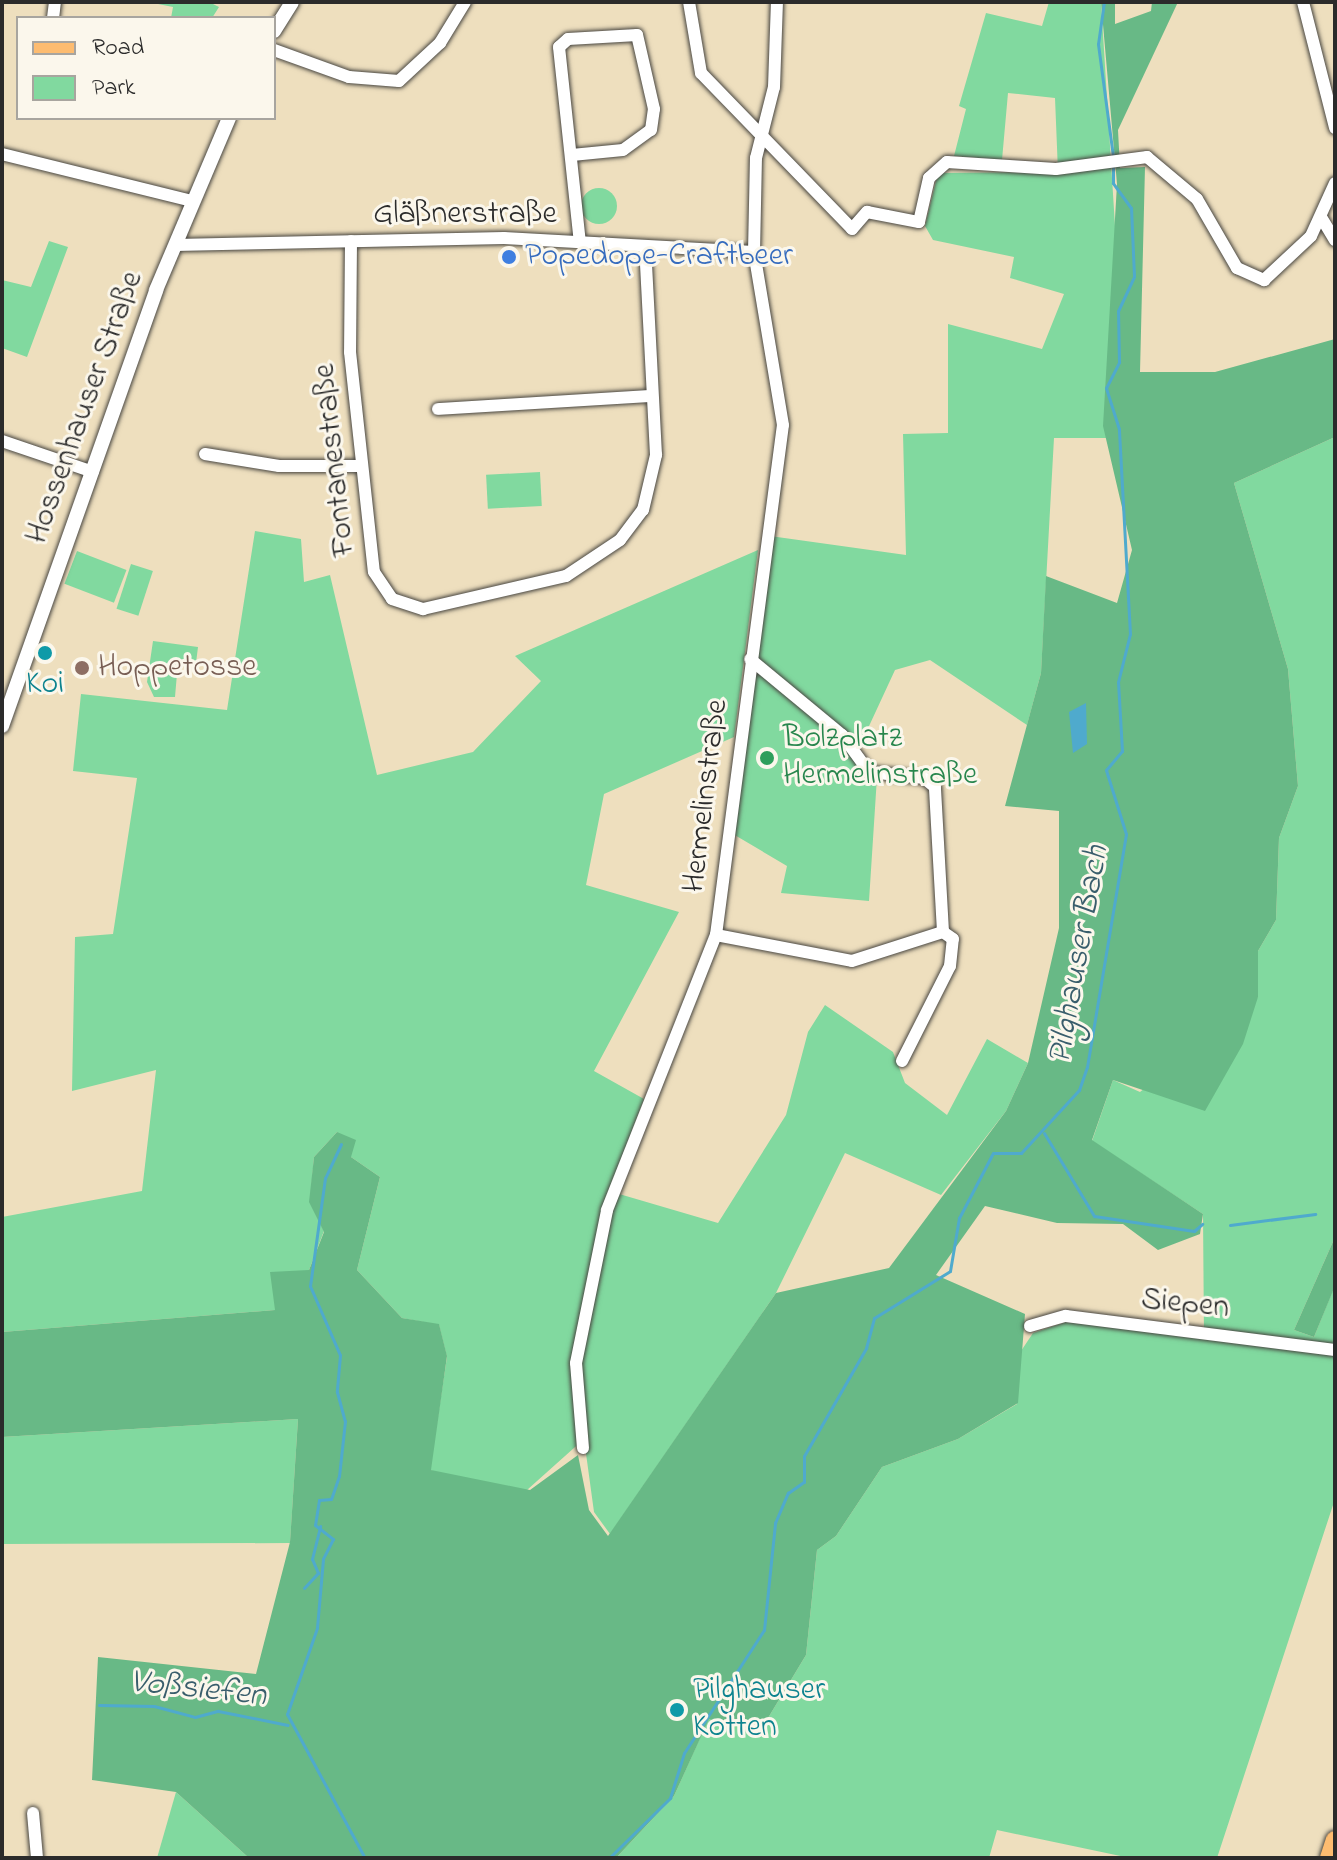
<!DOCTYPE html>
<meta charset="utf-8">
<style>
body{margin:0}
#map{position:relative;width:1337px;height:1860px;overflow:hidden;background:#eedfbe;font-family:"Indie Flower",sans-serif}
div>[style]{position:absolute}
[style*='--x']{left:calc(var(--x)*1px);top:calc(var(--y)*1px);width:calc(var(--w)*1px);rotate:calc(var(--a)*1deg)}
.green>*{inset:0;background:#81d99f;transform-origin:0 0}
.round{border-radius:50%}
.forest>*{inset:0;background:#68b986}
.water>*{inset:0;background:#4faacd}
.stream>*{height:3px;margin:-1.5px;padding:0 1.5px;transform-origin:1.5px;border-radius:1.5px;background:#4faacd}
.roads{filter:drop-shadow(0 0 2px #484641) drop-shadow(0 0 2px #484641)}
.minor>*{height:12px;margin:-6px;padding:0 6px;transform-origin:6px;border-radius:6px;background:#fff}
.tertiary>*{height:14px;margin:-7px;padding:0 7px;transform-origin:7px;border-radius:7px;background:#fff}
.primary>*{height:18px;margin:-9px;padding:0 9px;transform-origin:9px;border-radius:9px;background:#fdbc70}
.dots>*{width:22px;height:22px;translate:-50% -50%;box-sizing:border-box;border:4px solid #fbf7ec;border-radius:50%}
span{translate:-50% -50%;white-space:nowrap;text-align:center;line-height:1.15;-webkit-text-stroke:6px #fbf7ec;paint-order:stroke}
.street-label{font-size:32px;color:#2b2b2b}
.shop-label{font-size:32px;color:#366cbe}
.left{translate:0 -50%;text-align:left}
.education-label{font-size:32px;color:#785e54}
.culture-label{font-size:32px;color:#0d838f}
.leisure-label{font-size:32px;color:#27864d}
.water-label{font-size:34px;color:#395e6c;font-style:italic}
.frame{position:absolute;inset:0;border:4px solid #2b2b2b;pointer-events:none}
.legend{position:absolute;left:16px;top:16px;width:260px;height:104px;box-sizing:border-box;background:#fbf7ec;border:2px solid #a8a59f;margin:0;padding:10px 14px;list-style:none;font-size:24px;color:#2b2b2b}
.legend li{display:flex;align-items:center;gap:16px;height:40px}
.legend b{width:40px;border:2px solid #a8a59f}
</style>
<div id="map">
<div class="green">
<div style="clip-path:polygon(148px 2px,209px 2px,219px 7px,212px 18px,171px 18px,173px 7px)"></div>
<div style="clip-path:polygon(1049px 2px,1101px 2px,1118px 274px,1107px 438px,1054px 438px,1041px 673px,1027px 725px,930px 660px,895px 670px,857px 752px,877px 777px,869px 901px,781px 893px,787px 866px,733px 834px,770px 536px,906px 555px,903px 434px,948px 433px,948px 324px,1042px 349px,1064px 294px,1010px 278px,1014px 257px,933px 240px,925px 226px,938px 173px,1058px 172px,1055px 98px,1008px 93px,1002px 160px,954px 156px,966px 109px,959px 106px,986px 13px,1042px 26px)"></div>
<div class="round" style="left:581px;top:188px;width:36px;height:36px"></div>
<div style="clip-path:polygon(49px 241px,68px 247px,27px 357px,2px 348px,2px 280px,31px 287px)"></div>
<div style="clip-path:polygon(1335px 437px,1335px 1237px,1294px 1330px,1314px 1337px,1335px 1285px,1335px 1499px,1217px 1858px,1130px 1858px,997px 1830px,989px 1858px,616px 1858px,674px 1796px,709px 1718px,754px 1730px,768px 1718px,806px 1655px,817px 1550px,836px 1536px,882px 1467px,958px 1439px,1017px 1404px,1021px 1351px,1033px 1333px,1066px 1322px,1204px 1338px,1203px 1214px,1092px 1141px,1113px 1080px,1140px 1092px,1258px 997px,1258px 951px,1276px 920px,1279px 838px,1298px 786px,1288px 669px,1234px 483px)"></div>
<div style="left:540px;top:472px;width:34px;height:54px;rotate:87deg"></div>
<div style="clip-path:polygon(255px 531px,301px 539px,304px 582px,330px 575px,377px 775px,473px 752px,541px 681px,515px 656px,758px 550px,734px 737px,604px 794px,586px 885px,679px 912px,594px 1071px,644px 1099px,609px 1191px,718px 1223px,786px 1115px,808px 1032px,825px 1005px,893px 1052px,905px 1083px,947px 1115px,987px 1039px,1028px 1063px,1006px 1111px,941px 1195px,845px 1153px,776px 1293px,610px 1534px,594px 1512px,584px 1439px,527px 1490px,439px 1476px,430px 1469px,447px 1357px,439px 1325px,402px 1318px,357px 1270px,380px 1177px,351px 1157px,337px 1132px,314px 1157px,310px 1202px,324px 1231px,309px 1270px,275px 1310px,2px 1332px,2px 1217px,142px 1191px,156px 1070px,72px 1091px,75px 937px,113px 934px,137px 778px,73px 771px,81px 694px,227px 710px)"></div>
<div style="left:77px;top:551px;width:53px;height:35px;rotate:21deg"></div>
<div style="left:131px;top:564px;width:23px;height:47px;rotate:18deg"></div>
<div style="clip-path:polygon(153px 641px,198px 647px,196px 663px,178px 662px,175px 697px,154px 697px,147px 682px)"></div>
<div style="clip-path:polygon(298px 1419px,290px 1543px,2px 1544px,2px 1437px)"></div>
<div style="clip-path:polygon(176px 1792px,249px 1858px,157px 1858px)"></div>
</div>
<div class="forest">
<div style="clip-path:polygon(1101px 2px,1115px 2px,1115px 24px,1151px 11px,1152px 2px,1178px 2px,1118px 130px,1120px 168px,1145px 167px,1140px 372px,1215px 372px,1335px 339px,1335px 437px,1234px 483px,1288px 669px,1298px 786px,1279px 838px,1276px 920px,1258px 951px,1258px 997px,1243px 1044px,1205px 1111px,1113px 1080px,1092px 1140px,1203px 1214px,1200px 1234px,1158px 1250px,1123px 1224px,1057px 1223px,985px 1206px,936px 1275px,1025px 1314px,1018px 1403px,958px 1439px,882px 1467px,836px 1536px,817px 1550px,806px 1655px,768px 1718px,754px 1730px,709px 1719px,674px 1796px,616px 1858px,249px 1858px,176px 1792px,92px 1780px,98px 1657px,256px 1674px,290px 1542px,298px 1419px,2px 1437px,2px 1332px,275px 1310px,270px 1272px,309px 1270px,324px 1232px,309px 1202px,314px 1157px,337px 1132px,356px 1140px,351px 1157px,380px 1177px,357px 1270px,402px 1318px,439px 1324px,447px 1356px,431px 1470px,530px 1490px,578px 1455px,589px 1510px,608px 1536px,776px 1293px,889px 1268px,1006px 1111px,1028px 1063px,1059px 928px,1059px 811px,1005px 806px,1041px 673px,1046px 576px,1117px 603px,1132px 550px,1103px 426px,1117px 184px)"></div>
<div style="clip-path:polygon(1335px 1237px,1335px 1286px,1314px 1337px,1294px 1330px)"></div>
</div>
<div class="water">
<div style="clip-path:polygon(1086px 703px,1087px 744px,1073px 753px,1069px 712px)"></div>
</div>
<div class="stream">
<div style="--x:1104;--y:2;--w:42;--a:98.1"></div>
<div style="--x:1098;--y:44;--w:113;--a:82.4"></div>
<div style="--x:1044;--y:1133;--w:97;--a:58.9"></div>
<div style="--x:1094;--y:1216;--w:101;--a:8.5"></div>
<div style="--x:1194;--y:1231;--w:11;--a:-41"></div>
<div style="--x:341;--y:1144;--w:38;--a:115"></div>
<div style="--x:325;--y:1178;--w:109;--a:97.9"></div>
<div style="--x:310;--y:1286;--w:75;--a:66.5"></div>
<div style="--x:340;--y:1355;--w:37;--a:95"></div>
<div style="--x:337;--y:1392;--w:30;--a:75"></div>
<div style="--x:345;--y:1421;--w:55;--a:96.2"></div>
<div style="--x:339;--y:1476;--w:24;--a:109"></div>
<div style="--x:331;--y:1499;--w:12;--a:175"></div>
<div style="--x:319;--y:1500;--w:25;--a:99"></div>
<div style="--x:315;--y:1525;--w:23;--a:38"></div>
<div style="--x:333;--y:1539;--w:22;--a:117"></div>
<div style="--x:323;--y:1559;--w:69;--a:95"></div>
<div style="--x:317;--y:1628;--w:91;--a:109.2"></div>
<div style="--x:287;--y:1714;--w:164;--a:61.6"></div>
<div style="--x:1230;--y:1225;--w:86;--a:-7.4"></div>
<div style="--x:304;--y:1588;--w:21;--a:-47"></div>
<div style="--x:318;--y:1573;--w:15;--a:-113"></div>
<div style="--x:312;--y:1559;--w:34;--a:-76"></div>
<div style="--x:99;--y:1705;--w:55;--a:1"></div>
<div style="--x:154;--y:1706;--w:42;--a:15"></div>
<div style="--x:195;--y:1717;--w:24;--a:-15"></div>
<div style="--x:218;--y:1711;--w:71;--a:11.3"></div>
<div style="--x:609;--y:1858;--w:86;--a:-44.5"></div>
<div style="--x:670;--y:1798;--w:47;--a:-72.7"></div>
<div style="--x:684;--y:1753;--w:147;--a:-57"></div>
<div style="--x:764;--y:1630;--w:108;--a:-84.1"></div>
<div style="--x:775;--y:1523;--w:33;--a:-67"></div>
<div style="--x:788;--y:1493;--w:19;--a:-35"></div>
<div style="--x:804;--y:1482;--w:26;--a:-90"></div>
<div style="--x:804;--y:1456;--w:125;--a:-60.1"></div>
<div style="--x:866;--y:1348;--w:31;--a:-75"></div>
<div style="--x:874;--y:1318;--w:89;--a:-31.7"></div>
<div style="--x:950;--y:1271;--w:54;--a:-80.4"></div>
<div style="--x:959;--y:1218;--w:73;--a:-62.4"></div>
<div style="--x:993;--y:1153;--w:28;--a:0"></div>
<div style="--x:1021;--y:1153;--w:86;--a:-47.4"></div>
<div style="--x:1079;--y:1090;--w:24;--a:-71"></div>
<div style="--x:1087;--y:1067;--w:236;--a:-80.5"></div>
<div style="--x:1126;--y:834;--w:67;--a:-107.4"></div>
<div style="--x:1106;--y:770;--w:25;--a:-50"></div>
<div style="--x:1122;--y:751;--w:69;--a:-93.3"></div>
<div style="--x:1118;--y:682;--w:49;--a:-76"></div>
<div style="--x:1130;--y:634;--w:205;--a:-93.1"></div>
<div style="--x:1119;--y:429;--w:43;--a:-107.6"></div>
<div style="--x:1106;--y:388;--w:29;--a:-63"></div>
<div style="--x:1119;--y:362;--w:51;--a:-91.1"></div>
<div style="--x:1118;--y:311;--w:38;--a:-65"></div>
<div style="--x:1134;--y:276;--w:68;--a:-92.5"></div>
<div style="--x:1131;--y:208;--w:31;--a:-126"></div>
<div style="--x:1113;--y:183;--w:19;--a:-90"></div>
</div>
<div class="roads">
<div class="minor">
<div style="--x:689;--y:2;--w:72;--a:80.4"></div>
<div style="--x:701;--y:73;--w:217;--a:45.9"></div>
<div style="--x:852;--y:229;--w:23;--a:-49"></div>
<div style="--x:867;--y:212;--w:53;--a:10.9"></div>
<div style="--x:919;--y:222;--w:45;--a:-77.2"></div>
<div style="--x:929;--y:178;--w:24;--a:-42"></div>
<div style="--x:947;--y:162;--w:109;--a:3.7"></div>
<div style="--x:1056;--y:169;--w:92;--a:-7.5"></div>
<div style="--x:1147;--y:157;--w:65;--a:40"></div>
<div style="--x:1197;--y:199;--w:80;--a:59.9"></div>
<div style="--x:1237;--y:268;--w:30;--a:24"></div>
<div style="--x:1264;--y:280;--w:64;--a:-43.1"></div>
<div style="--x:1311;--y:236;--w:58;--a:-65.6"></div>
<div style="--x:1303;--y:2;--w:130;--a:75.7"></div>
<div style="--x:53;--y:18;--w:16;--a:-83"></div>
<div style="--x:274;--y:50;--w:80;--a:19.8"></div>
<div style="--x:349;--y:77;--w:50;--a:4.6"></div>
<div style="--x:399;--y:81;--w:56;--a:-42.8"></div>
<div style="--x:440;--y:43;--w:48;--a:-58.6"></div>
<div style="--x:2;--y:154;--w:196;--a:13.9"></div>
<div style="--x:572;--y:155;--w:51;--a:-5.6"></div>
<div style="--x:623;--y:150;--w:34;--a:-36"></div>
<div style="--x:651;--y:130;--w:21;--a:-82"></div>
<div style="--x:654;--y:109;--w:76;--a:-102.9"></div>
<div style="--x:637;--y:35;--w:69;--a:176.7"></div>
<div style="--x:568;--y:39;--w:12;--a:138"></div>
<div style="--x:559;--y:47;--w:196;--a:83.9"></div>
<div style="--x:1321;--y:217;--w:27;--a:59"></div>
<div style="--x:351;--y:241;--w:111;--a:90.5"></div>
<div style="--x:350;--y:352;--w:221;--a:83.8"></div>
<div style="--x:374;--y:572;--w:32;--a:56"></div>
<div style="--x:392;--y:599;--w:33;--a:18"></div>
<div style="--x:423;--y:609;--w:147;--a:-13"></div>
<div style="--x:566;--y:576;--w:65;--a:-33.7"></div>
<div style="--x:620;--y:540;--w:38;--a:-53"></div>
<div style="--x:643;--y:510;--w:57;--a:-76.7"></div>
<div style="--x:656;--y:455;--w:209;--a:-93"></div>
<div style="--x:175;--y:245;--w:329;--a:-1.2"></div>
<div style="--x:504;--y:238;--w:250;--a:3.2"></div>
<div style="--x:438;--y:409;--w:214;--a:-3.5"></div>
<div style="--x:2;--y:441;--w:96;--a:18.8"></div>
<div style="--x:205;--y:454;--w:75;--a:9.2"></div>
<div style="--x:279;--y:466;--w:81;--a:0"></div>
<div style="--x:716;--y:935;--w:138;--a:10.8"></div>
<div style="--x:852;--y:961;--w:96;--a:-17.7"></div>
<div style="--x:943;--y:932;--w:145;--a:-93.2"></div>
<div style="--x:935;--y:787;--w:14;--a:-141"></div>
<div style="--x:924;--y:778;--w:55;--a:-173.8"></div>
<div style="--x:869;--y:772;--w:46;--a:-126.1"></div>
<div style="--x:842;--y:735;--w:119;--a:-140.4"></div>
<div style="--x:902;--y:1061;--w:106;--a:-63.2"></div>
<div style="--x:950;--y:966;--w:27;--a:-84"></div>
<div style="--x:953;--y:939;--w:12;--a:-145"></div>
<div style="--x:1030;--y:1326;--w:37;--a:-16"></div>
<div style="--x:1066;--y:1316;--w:271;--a:7.2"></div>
<div style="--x:583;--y:1448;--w:85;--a:-94.7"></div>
<div style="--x:576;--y:1363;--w:156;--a:-78.5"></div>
<div style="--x:607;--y:1210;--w:296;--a:-68.4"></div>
<div style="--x:716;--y:935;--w:514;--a:-82.52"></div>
<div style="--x:783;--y:425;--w:175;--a:-99.5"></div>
<div style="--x:754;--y:252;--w:94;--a:-88.8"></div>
<div style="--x:756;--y:158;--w:73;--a:-75.8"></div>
<div style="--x:774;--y:87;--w:85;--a:-88"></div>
<div style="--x:33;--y:1813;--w:45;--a:84.9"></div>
</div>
<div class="tertiary">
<div style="--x:274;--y:31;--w:34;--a:-58"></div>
<div style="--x:2;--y:726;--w:462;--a:-70.5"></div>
<div style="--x:156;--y:290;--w:187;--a:-67"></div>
</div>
<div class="primary">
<div style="--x:1329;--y:1858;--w:19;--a:-72"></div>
</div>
</div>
<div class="dots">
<div style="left:509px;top:257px;background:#3f7fe0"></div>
<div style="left:45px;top:653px;background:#0f9aa8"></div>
<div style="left:82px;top:668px;background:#8d6e63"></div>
<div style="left:767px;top:758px;background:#2e9e5b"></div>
<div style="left:677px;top:1710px;background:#0f9aa8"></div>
</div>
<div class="street-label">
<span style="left:465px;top:215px">Gläßnerstraße</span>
<span style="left:86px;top:408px;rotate:-70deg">Hossenhauser Straße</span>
<span style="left:336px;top:460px;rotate:-96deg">Fontanestraße</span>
<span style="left:707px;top:796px;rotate:-83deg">Hermelinstraße</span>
<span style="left:1185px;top:1305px;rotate:6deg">Siepen</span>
</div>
<div class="shop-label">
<span class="left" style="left:525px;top:257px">Popedope-Craftbeer</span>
</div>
<div class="education-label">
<span class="left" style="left:98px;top:668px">Hoppetosse</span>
</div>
<div class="culture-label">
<span style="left:45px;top:685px">Koi</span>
<span class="left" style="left:693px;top:1710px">Pilghauser<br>Kotten</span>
</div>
<div class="leisure-label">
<span class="left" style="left:783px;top:758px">Bolzplatz<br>Hermelinstraße</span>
</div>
<div class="water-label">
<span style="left:1080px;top:955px;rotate:-80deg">Pilghauser Bach</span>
<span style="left:198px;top:1690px;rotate:6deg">Voßsiefen</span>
</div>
<div class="frame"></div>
<ul class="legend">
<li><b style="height:10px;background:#fdbc70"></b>Road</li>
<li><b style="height:22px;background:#81d99f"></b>Park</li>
</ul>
</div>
